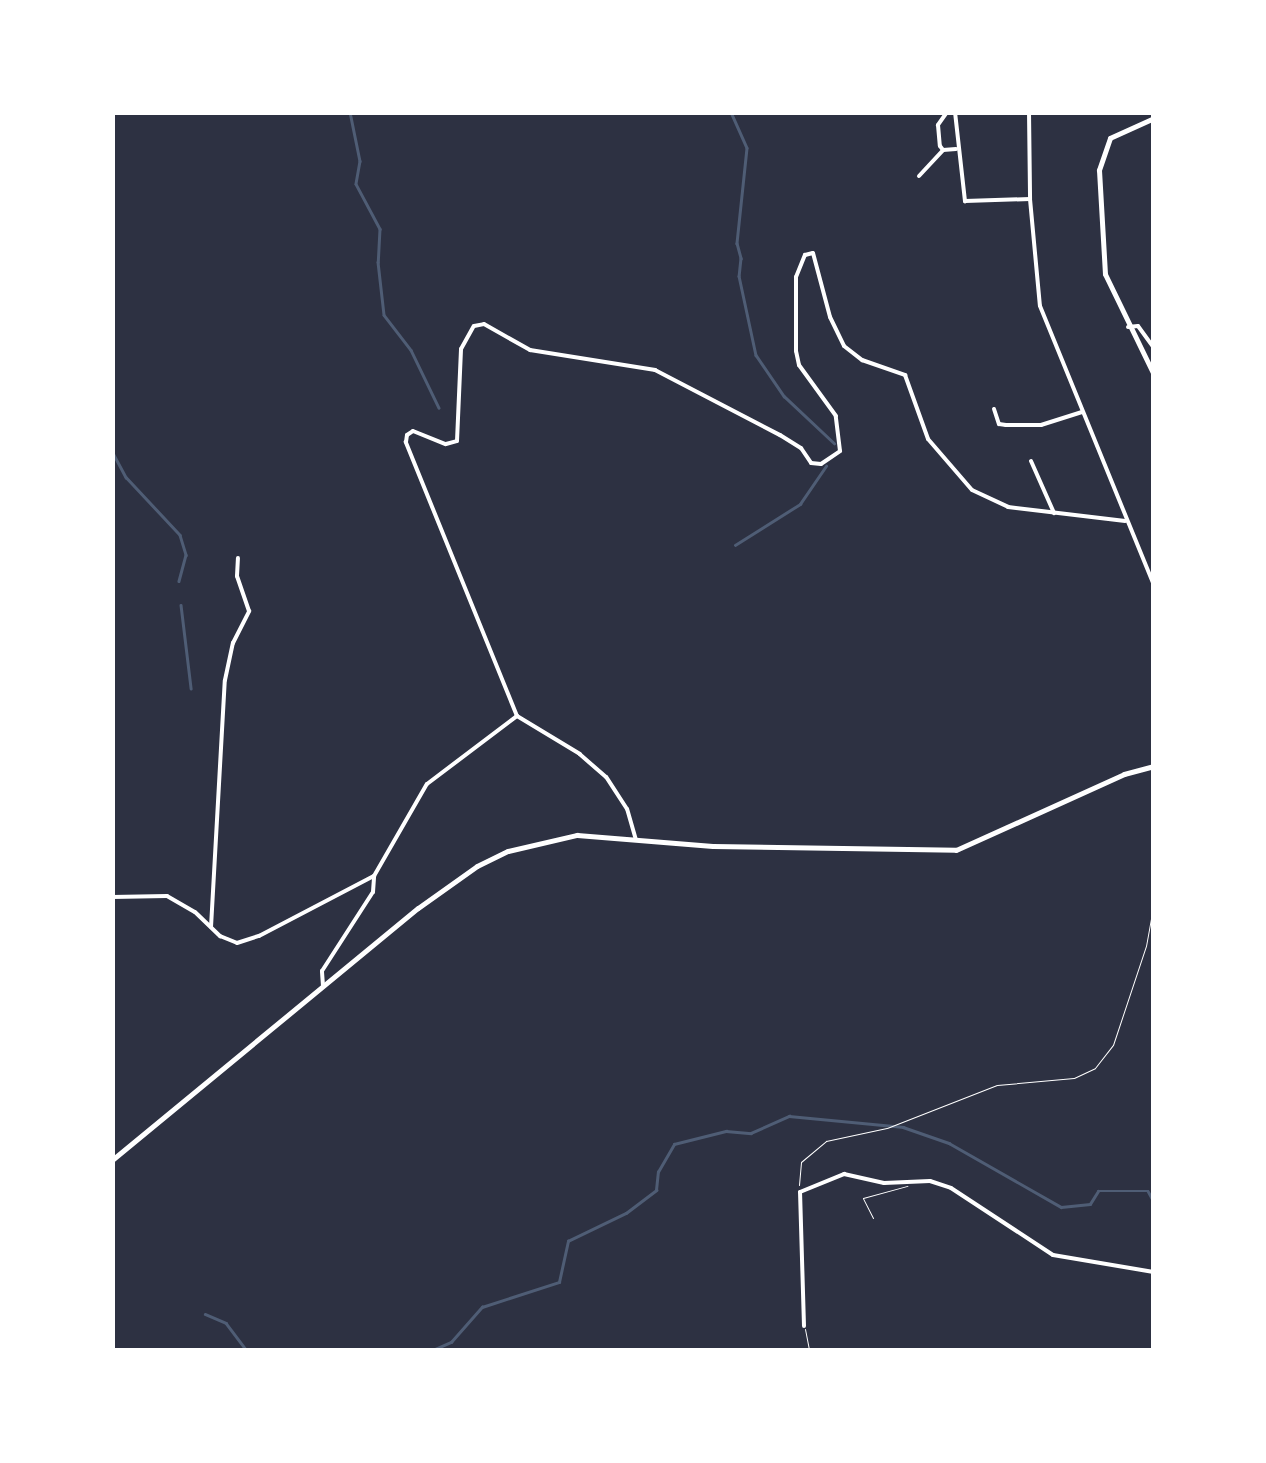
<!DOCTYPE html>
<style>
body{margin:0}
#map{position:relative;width:1266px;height:1463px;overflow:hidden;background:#2d3142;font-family:Arial,sans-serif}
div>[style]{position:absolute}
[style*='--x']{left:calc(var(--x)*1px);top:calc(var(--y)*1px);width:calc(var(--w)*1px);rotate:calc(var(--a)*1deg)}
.stream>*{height:2.5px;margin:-1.25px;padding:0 1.25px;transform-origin:1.25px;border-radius:1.25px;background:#4f5d75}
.path>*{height:1px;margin:-0.5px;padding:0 0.5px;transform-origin:0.5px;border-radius:0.5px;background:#fff}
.service>*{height:1px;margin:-0.5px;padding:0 0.5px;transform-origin:0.5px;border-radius:0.5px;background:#fff}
.minor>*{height:4px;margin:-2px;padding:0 2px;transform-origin:2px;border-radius:2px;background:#fff}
.secondary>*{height:5px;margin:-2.5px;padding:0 2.5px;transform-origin:2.5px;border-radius:2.5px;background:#fff}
span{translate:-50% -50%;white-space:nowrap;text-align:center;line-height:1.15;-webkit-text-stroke:10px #fff;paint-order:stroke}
.frame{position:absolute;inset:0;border:115px solid #fff;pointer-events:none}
</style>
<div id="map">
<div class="stream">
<div style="--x:350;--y:112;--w:50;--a:78.5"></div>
<div style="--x:360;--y:161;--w:23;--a:100"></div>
<div style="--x:356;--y:184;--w:51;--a:61.9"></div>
<div style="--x:380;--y:229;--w:33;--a:93"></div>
<div style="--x:378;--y:262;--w:53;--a:83.5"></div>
<div style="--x:384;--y:315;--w:44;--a:52.4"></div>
<div style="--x:411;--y:350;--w:64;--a:64.2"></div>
<div style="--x:731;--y:112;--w:39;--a:66"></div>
<div style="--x:747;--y:148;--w:96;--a:96"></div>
<div style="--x:737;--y:243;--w:16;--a:75"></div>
<div style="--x:741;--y:258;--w:18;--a:96"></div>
<div style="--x:739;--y:276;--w:81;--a:77.9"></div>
<div style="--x:756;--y:355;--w:50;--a:55.7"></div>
<div style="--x:784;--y:396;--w:69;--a:43.2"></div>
<div style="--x:112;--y:451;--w:30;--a:62"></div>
<div style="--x:126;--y:477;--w:79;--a:47"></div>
<div style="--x:180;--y:535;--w:21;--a:73"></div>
<div style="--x:186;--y:555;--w:27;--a:105"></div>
<div style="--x:735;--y:545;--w:77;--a:-32.2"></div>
<div style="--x:800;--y:504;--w:46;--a:-55.6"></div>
<div style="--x:181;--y:605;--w:84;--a:83.1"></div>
<div style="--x:205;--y:1314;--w:23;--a:23"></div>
<div style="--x:226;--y:1323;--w:34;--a:53"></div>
<div style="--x:433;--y:1350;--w:20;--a:-24"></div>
<div style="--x:451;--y:1342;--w:47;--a:-48.5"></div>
<div style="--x:482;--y:1307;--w:81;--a:-18"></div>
<div style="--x:559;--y:1282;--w:42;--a:-77.6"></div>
<div style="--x:568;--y:1241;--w:64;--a:-25.8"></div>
<div style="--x:626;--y:1213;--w:38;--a:-37"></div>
<div style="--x:656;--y:1190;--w:18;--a:-84"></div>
<div style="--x:658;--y:1172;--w:32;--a:-60"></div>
<div style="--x:674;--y:1144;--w:54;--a:-14"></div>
<div style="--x:726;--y:1131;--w:25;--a:5"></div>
<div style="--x:751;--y:1133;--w:42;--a:-24.1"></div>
<div style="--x:789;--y:1116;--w:115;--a:5.5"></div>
<div style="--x:903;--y:1127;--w:49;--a:19.2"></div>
<div style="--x:949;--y:1143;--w:129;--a:29.7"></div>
<div style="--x:1061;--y:1207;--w:29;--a:-6"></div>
<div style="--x:1090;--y:1204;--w:15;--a:-58"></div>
<div style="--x:1098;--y:1191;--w:50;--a:0"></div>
<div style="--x:1148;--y:1191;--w:13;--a:61"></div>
</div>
<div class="path">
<div style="--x:799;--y:1185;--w:23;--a:-85"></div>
<div style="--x:801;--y:1162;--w:33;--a:-40"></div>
<div style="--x:826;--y:1141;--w:62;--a:-12"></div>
<div style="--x:887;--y:1128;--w:118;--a:-21.4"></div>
<div style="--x:997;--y:1085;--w:77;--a:-5.2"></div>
<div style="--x:1074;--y:1078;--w:23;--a:-25"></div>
<div style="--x:1095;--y:1068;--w:29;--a:-52"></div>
<div style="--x:1113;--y:1045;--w:104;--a:-71.6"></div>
<div style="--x:1146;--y:946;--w:45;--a:-79.7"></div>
</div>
<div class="service">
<div style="--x:873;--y:1218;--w:22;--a:-117"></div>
<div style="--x:863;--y:1198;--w:46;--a:-15.3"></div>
<div style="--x:805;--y:1329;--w:21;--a:79"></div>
</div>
<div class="minor">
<div style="--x:947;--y:112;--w:16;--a:125"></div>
<div style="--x:938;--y:125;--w:21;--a:85"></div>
<div style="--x:940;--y:146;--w:5;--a:53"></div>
<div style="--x:943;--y:150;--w:13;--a:-4"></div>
<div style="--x:955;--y:112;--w:90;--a:83.6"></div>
<div style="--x:965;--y:201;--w:65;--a:-1.8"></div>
<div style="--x:1029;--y:112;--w:87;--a:89.3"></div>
<div style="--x:1030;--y:199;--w:107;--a:84.7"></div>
<div style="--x:1040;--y:306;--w:302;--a:67.8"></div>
<div style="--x:919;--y:176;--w:35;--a:-47"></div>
<div style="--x:1128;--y:327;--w:10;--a:-6"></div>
<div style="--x:1138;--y:326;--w:27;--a:54"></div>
<div style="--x:994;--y:409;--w:16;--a:72"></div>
<div style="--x:999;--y:424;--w:7;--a:8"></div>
<div style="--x:1006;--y:425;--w:35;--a:0"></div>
<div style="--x:1041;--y:425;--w:43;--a:-17.6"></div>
<div style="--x:1031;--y:461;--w:57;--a:66.1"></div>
<div style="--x:636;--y:840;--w:32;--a:-106"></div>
<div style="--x:627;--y:809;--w:38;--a:-123"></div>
<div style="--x:606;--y:777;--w:35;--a:-139"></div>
<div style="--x:580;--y:754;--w:74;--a:-148.9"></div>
<div style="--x:517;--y:716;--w:296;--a:-112.1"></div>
<div style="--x:406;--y:442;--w:7;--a:-82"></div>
<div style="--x:407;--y:435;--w:7;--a:-34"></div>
<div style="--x:413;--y:431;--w:35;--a:22"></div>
<div style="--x:446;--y:444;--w:11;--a:-15"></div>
<div style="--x:457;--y:441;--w:92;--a:-87.5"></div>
<div style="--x:461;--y:349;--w:26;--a:-61"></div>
<div style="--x:474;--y:326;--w:10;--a:-11"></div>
<div style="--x:484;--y:324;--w:53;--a:29.5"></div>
<div style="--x:530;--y:350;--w:127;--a:9.1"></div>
<div style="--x:655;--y:370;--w:141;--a:27.5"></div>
<div style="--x:780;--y:435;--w:25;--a:32"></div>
<div style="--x:801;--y:448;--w:18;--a:56"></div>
<div style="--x:811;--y:463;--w:10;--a:6"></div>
<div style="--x:821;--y:464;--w:23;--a:-34"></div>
<div style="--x:840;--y:451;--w:35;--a:-97"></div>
<div style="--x:836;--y:416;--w:63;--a:-126"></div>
<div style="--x:799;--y:365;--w:14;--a:-102"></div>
<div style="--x:796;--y:351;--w:74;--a:-90"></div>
<div style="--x:796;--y:277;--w:24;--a:-68"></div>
<div style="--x:805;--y:255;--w:8;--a:-14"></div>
<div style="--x:813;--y:253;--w:66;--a:75.1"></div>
<div style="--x:830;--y:317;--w:32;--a:64"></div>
<div style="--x:844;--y:346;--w:23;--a:38"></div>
<div style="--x:862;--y:360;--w:46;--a:19.2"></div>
<div style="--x:905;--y:375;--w:68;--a:70.2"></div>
<div style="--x:928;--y:439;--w:67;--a:49.2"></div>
<div style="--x:972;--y:490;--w:40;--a:25"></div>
<div style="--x:1008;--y:507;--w:118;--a:6.8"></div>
<div style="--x:374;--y:876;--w:106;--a:-60.1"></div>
<div style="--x:427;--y:784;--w:113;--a:-37.1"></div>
<div style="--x:112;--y:897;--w:55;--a:-1"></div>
<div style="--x:167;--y:896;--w:32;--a:30"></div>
<div style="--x:195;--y:912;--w:35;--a:44"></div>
<div style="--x:220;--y:936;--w:18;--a:22"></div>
<div style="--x:237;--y:943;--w:23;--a:-18"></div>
<div style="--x:259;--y:936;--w:130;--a:-27.6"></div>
<div style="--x:211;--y:927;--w:247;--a:-86.8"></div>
<div style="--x:225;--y:680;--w:38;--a:-78"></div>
<div style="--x:233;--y:643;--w:36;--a:-63"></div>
<div style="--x:249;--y:611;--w:37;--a:-109"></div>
<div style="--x:237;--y:576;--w:18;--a:-87"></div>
<div style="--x:323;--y:986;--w:15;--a:-94"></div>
<div style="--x:322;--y:971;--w:94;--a:-57.2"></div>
<div style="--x:373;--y:892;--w:16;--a:-86"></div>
<div style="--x:804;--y:1326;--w:134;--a:-91.7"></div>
<div style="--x:800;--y:1192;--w:48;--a:-22.2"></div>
<div style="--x:844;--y:1174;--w:41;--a:12.7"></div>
<div style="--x:884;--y:1183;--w:46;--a:-2.5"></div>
<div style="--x:930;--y:1181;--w:22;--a:18"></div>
<div style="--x:951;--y:1188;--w:122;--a:33.3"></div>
<div style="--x:1053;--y:1255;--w:102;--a:9.6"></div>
</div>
<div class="secondary">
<div style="--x:1154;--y:118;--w:48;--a:155.6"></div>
<div style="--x:1110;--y:138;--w:34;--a:109"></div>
<div style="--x:1099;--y:170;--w:104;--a:86.7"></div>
<div style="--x:1105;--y:274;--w:112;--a:64.1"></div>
<div style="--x:112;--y:1160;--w:396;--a:-39.5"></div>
<div style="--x:418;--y:908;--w:72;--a:-35.4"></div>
<div style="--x:477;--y:866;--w:34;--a:-26"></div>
<div style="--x:508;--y:851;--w:71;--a:-13.1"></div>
<div style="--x:577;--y:835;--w:136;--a:4.6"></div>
<div style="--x:713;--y:846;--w:243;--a:0.9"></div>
<div style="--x:956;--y:850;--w:184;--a:-24.3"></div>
<div style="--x:1124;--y:774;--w:31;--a:-15"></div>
</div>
<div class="frame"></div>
</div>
